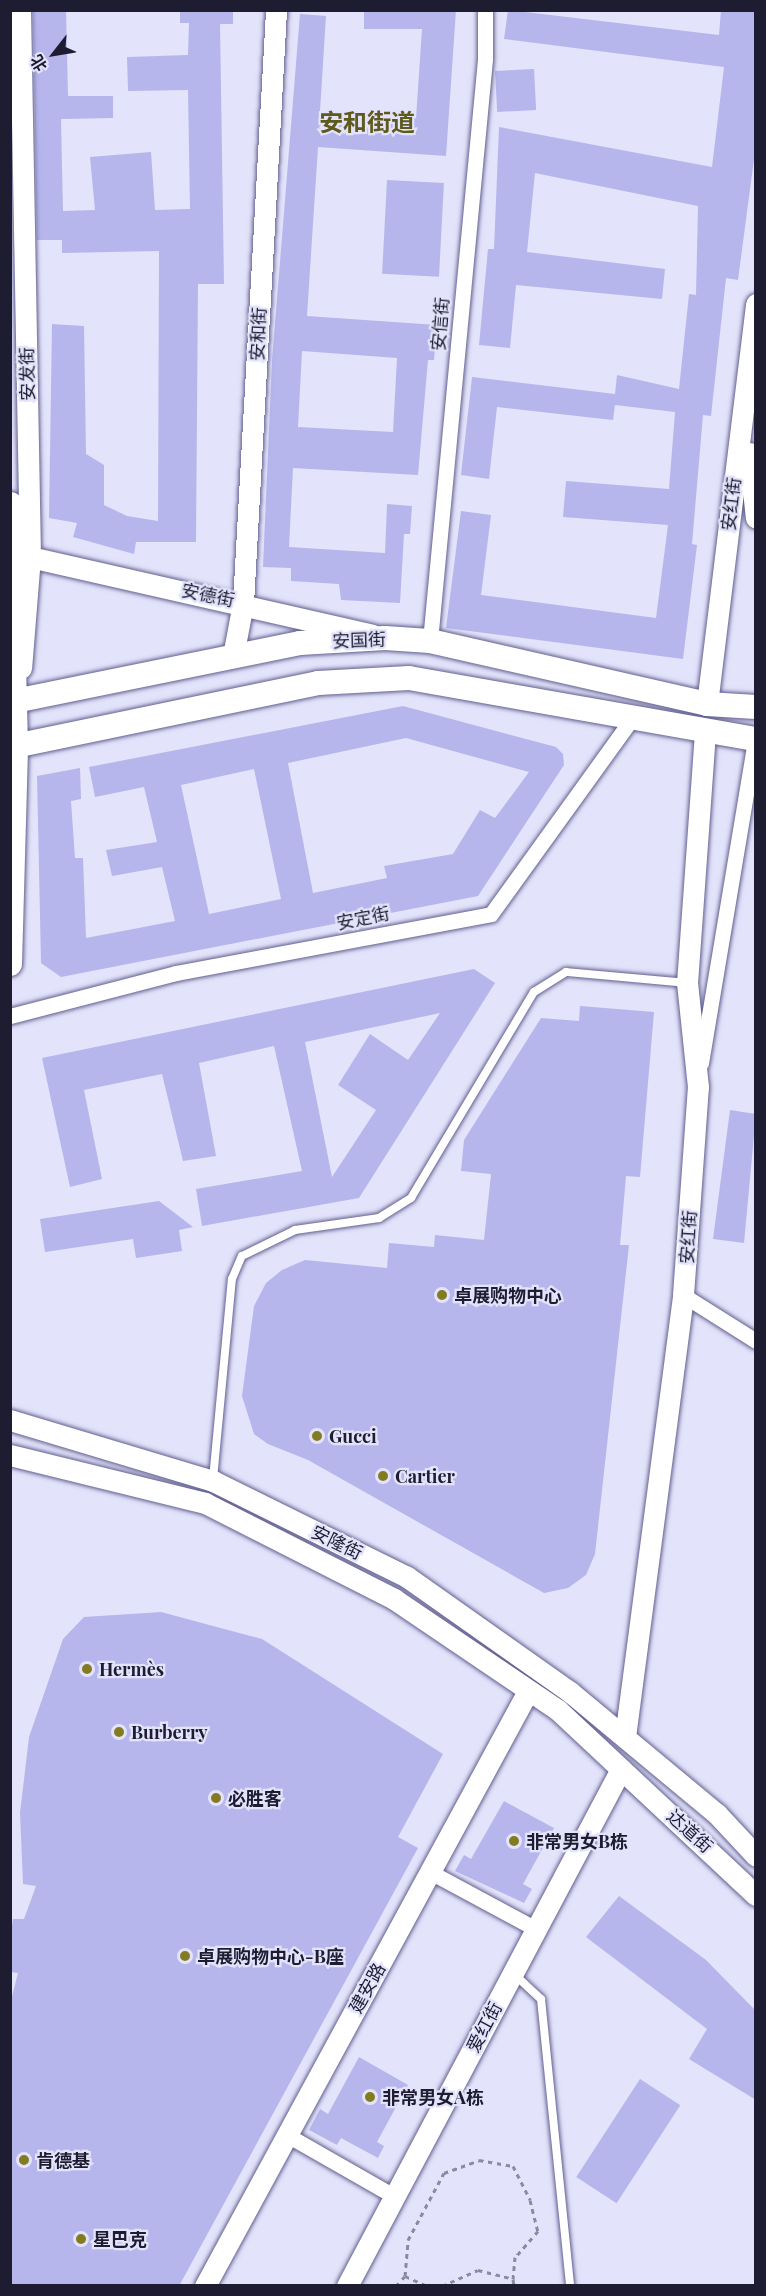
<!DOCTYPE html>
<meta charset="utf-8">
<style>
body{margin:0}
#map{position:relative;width:766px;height:2296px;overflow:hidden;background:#e3e3fb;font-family:"Playfair Display","Noto Sans SC",serif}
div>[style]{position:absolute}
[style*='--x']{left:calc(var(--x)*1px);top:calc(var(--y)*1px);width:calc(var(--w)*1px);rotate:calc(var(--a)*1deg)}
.building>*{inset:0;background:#b6b6ed;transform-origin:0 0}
.path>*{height:3px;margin-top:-1.5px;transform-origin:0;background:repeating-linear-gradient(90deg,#8b8aa1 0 4.5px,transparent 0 9px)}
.roads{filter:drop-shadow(0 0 2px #605f90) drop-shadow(0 0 2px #605f90)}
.lane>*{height:8px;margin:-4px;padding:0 4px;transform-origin:4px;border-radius:4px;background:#fff}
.street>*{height:15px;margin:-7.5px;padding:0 7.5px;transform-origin:7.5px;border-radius:7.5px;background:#fff}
.secondary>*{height:21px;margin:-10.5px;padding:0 10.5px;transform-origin:10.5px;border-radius:10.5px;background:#fff}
.primary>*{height:24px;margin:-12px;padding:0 12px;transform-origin:12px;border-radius:12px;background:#fff}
.highway>*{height:28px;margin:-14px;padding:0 14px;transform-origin:14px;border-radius:14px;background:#fff}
.dots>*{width:16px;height:16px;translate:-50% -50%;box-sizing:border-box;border:3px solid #e3e3fb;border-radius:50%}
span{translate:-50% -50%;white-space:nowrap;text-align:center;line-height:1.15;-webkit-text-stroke:4.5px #e3e3fb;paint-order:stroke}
.street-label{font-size:18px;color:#1d1c31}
.poi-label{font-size:18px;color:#1d1c31;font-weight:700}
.left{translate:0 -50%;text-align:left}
.district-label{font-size:24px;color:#5e591d;font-weight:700}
.frame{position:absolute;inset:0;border:12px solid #1d1c31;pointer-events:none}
.north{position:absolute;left:24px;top:24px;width:60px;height:60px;-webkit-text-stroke:4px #e3e3fb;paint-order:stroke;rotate:239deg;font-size:16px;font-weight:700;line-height:24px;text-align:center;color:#1d1c31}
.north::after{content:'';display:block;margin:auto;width:21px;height:27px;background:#1d1c31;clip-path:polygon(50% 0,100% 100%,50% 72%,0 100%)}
</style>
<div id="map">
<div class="building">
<div style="clip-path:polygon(33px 10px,66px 10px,68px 96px,113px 96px,113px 118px,61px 119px,63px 211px,95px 210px,90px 157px,151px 152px,155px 210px,190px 209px,188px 90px,128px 91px,127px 57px,188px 55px,189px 23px,180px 23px,180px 10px,233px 10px,233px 24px,220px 24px,224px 284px,198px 284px,196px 542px,136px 542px,134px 554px,73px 537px,77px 523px,49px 518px,52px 324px,84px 326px,86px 454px,104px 465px,104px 505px,127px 516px,158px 521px,159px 251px,62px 253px,62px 240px,37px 240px)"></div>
<div style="clip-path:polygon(evenodd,364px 10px,456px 10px,446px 156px,318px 147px,307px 316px,437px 325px,434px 360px,428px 360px,418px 475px,293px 468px,289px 547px,385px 553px,387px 504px,412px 506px,410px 534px,404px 534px,400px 603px,341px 600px,339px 584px,291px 581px,291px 568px,263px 567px,272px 361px,300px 14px,326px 16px,320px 111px,416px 118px,422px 29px,364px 29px,364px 10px,302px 351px,397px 358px,393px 432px,298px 427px,302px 351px)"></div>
<div style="clip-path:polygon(508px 10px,719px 35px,721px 10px,756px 10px,756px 144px,738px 280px,726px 278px,711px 416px,703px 415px,692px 544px,697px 545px,683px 659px,446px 628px,461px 511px,491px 515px,481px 595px,656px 618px,668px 525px,563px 517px,566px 481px,669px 489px,675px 412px,615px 405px,613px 420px,497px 407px,489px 479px,461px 475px,472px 377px,615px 394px,617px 375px,679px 389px,689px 294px,696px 295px,698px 206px,535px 173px,527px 252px,665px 269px,662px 299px,516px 285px,510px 348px,479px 345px,488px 249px,494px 249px,499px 127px,712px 167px,724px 67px,504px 39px)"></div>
<div style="left:534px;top:69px;width:41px;height:39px;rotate:87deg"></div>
<div style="left:387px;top:180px;width:57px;height:94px;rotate:3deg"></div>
<div style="clip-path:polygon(evenodd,403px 706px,556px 747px,563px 754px,564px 765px,478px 896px,61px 977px,41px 963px,37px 776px,80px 768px,81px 799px,71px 801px,75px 858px,83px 858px,86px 938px,175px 921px,162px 867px,112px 876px,106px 850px,157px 842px,144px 787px,95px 797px,89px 767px,403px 706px,406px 738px,529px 772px,495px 818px,480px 810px,453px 854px,384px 866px,387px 878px,313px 893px,288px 763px,406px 738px,403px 706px,254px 769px,281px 899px,209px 914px,181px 785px,254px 769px)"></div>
<div style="clip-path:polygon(evenodd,474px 969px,495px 983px,359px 1198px,202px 1226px,196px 1189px,302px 1171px,274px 1046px,199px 1063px,216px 1156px,183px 1161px,162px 1074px,84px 1090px,102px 1179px,70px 1187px,42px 1058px,474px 969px,440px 1013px,408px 1060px,370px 1034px,338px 1085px,376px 1110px,332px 1177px,305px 1042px,440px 1013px)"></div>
<div style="clip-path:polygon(580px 1006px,654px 1012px,640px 1177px,626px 1176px,620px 1245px,629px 1245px,595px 1554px,586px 1575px,568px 1588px,544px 1593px,308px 1460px,268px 1444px,254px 1434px,242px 1396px,254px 1306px,266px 1283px,282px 1270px,305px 1260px,387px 1268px,389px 1243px,434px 1247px,435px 1235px,484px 1240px,491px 1174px,461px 1171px,464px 1140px,541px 1018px,579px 1021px)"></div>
<div style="clip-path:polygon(730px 1110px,756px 1114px,744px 1243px,713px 1239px)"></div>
<div style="clip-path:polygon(159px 1201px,193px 1227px,179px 1230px,182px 1251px,136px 1258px,133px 1239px,45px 1252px,40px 1219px)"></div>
<div style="clip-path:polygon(161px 1612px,262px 1639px,443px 1754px,398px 1837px,418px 1848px,179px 2286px,10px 2286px,10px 2004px,18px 1973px,10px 1972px,10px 1939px,13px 1919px,24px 1919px,36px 1886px,23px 1884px,20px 1813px,29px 1737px,63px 1639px,84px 1617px)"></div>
<div style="clip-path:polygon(504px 1801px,554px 1828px,523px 1884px,532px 1889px,524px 1903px,455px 1871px,464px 1855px,471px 1859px)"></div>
<div style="clip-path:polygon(619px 1896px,706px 1960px,756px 2011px,756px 2100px,689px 2059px,707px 2029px,586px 1937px)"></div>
<div style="clip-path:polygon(359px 2057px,408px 2085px,377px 2142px,384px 2146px,378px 2158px,341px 2138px,337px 2145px,309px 2130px,320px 2109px,328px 2114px)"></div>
<div style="left:640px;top:2079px;width:48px;height:117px;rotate:33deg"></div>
</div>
<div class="path">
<div style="--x:405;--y:2276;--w:36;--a:-85"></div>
<div style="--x:408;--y:2240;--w:76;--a:-61.8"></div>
<div style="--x:444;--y:2173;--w:37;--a:-20"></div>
<div style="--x:479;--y:2160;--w:35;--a:10"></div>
<div style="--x:513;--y:2166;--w:38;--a:63"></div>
<div style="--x:530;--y:2200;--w:32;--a:76"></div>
<div style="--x:538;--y:2231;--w:35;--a:131"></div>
<div style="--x:515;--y:2257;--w:22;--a:95"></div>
<div style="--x:396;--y:2286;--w:13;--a:-48"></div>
<div style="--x:405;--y:2276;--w:24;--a:24"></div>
<div style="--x:442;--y:2286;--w:39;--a:-24"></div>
<div style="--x:478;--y:2270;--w:36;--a:14"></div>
<div style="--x:513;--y:2279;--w:7;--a:82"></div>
</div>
<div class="roads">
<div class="lane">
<div style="--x:213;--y:1479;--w:201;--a:-84.6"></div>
<div style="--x:232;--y:1279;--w:25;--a:-67"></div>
<div style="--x:242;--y:1256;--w:59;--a:-26.1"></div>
<div style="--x:295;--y:1230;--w:85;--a:-8.1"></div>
<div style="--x:379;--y:1218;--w:38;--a:-32"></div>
<div style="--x:411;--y:1198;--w:240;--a:-59.2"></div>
<div style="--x:534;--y:992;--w:38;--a:-32"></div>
<div style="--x:566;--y:972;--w:121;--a:5.2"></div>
<div style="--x:514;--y:1974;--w:37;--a:43"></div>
<div style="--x:541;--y:1999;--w:288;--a:84.2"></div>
</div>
<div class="street">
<div style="--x:430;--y:641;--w:585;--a:-84.6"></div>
<div style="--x:485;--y:59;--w:49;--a:-90"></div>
<div style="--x:10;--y:1016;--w:171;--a:-14.5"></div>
<div style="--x:176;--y:973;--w:320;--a:-10.6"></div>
<div style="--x:491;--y:914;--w:238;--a:-54.2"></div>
<div style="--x:701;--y:1063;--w:328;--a:-80.5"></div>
<div style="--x:683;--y:1295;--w:86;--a:32.2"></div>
<div style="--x:430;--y:1872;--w:120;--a:28.3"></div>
<div style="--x:287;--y:2135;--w:123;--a:29.7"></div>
</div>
<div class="secondary">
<div style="--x:20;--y:10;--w:547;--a:88.95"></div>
<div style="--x:30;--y:557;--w:111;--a:94.6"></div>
<div style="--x:749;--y:453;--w:65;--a:83.9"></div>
<div style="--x:30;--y:557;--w:351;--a:12.8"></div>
<div style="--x:233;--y:656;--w:54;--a:-79.3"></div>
<div style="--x:243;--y:603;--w:594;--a:-86.81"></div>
<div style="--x:707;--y:704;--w:403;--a:-83"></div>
<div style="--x:10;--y:1420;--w:212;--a:16.7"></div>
<div style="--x:213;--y:1481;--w:216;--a:26.3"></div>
<div style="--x:407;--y:1577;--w:199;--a:35.2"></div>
<div style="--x:570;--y:1692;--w:191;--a:39.7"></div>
<div style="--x:717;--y:1814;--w:57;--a:47.1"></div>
<div style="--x:10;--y:1455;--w:201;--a:13.8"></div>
<div style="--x:205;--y:1503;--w:212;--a:26.9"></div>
<div style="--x:394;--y:1599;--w:198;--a:34.1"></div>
<div style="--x:558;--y:1710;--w:271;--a:43.1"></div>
<div style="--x:625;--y:1737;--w:446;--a:-82.5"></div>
<div style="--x:683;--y:1295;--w:209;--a:-85.9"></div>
<div style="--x:698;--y:1087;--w:105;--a:-96"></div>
<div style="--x:687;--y:983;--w:250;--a:-85.9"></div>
<div style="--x:205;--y:2286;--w:677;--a:-61.5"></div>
<div style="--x:347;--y:2286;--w:585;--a:-62.08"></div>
</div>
<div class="primary">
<div style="--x:10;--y:702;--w:296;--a:-11.5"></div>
<div style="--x:300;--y:643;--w:85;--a:-3.4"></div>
<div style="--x:385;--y:638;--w:45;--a:3.8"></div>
<div style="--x:430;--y:641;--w:284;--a:12.8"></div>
<div style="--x:707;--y:704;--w:49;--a:3.5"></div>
<div style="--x:10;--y:747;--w:315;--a:-11.7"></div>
<div style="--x:318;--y:683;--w:91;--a:-3.1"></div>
<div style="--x:409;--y:678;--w:352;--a:10"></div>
<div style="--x:10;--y:964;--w:218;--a:-88.4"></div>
<div style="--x:16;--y:746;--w:165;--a:-91.4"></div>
</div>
<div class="highway">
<div style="--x:10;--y:506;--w:75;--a:88.5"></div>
</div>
</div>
<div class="dots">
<div style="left:442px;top:1295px;background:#837b21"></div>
<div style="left:317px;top:1436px;background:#837b21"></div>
<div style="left:383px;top:1476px;background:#837b21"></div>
<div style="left:87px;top:1669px;background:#837b21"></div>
<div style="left:119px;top:1732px;background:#837b21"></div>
<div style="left:216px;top:1798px;background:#837b21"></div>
<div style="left:514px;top:1841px;background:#837b21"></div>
<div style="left:185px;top:1956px;background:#837b21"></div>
<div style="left:370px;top:2097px;background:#837b21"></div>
<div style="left:24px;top:2160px;background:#837b21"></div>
<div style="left:81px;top:2239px;background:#837b21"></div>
</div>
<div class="street-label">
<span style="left:440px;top:324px;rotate:-85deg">安信街</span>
<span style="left:258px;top:334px;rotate:-87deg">安和街</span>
<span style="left:27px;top:374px;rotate:-91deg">安发街</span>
<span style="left:731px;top:504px;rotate:-83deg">安红街</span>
<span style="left:208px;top:595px;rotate:12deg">安德街</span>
<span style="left:359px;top:640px;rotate:-2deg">安国街</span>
<span style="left:363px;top:918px;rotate:-11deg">安定街</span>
<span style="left:688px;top:1237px;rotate:-86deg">安红街</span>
<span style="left:337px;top:1542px;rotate:26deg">安隆街</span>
<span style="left:690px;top:1831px;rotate:42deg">达道街</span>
<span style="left:367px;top:1988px;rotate:-61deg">建安路</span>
<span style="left:484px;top:2027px;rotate:-62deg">爱红街</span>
</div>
<div class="poi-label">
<span class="left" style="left:454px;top:1295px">卓展购物中心</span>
<span class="left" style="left:329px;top:1436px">Gucci</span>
<span class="left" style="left:395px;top:1476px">Cartier</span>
<span class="left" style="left:99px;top:1669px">Hermès</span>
<span class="left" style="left:131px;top:1732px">Burberry</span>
<span class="left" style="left:228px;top:1798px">必胜客</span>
<span class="left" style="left:526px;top:1841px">非常男女B栋</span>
<span class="left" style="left:197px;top:1956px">卓展购物中心-B座</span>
<span class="left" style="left:382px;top:2097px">非常男女A栋</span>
<span class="left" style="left:36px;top:2160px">肯德基</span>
<span class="left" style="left:93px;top:2239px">星巴克</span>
</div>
<div class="district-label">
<span style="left:367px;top:122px">安和街道</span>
</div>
<div class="frame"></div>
<div class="north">北</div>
</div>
